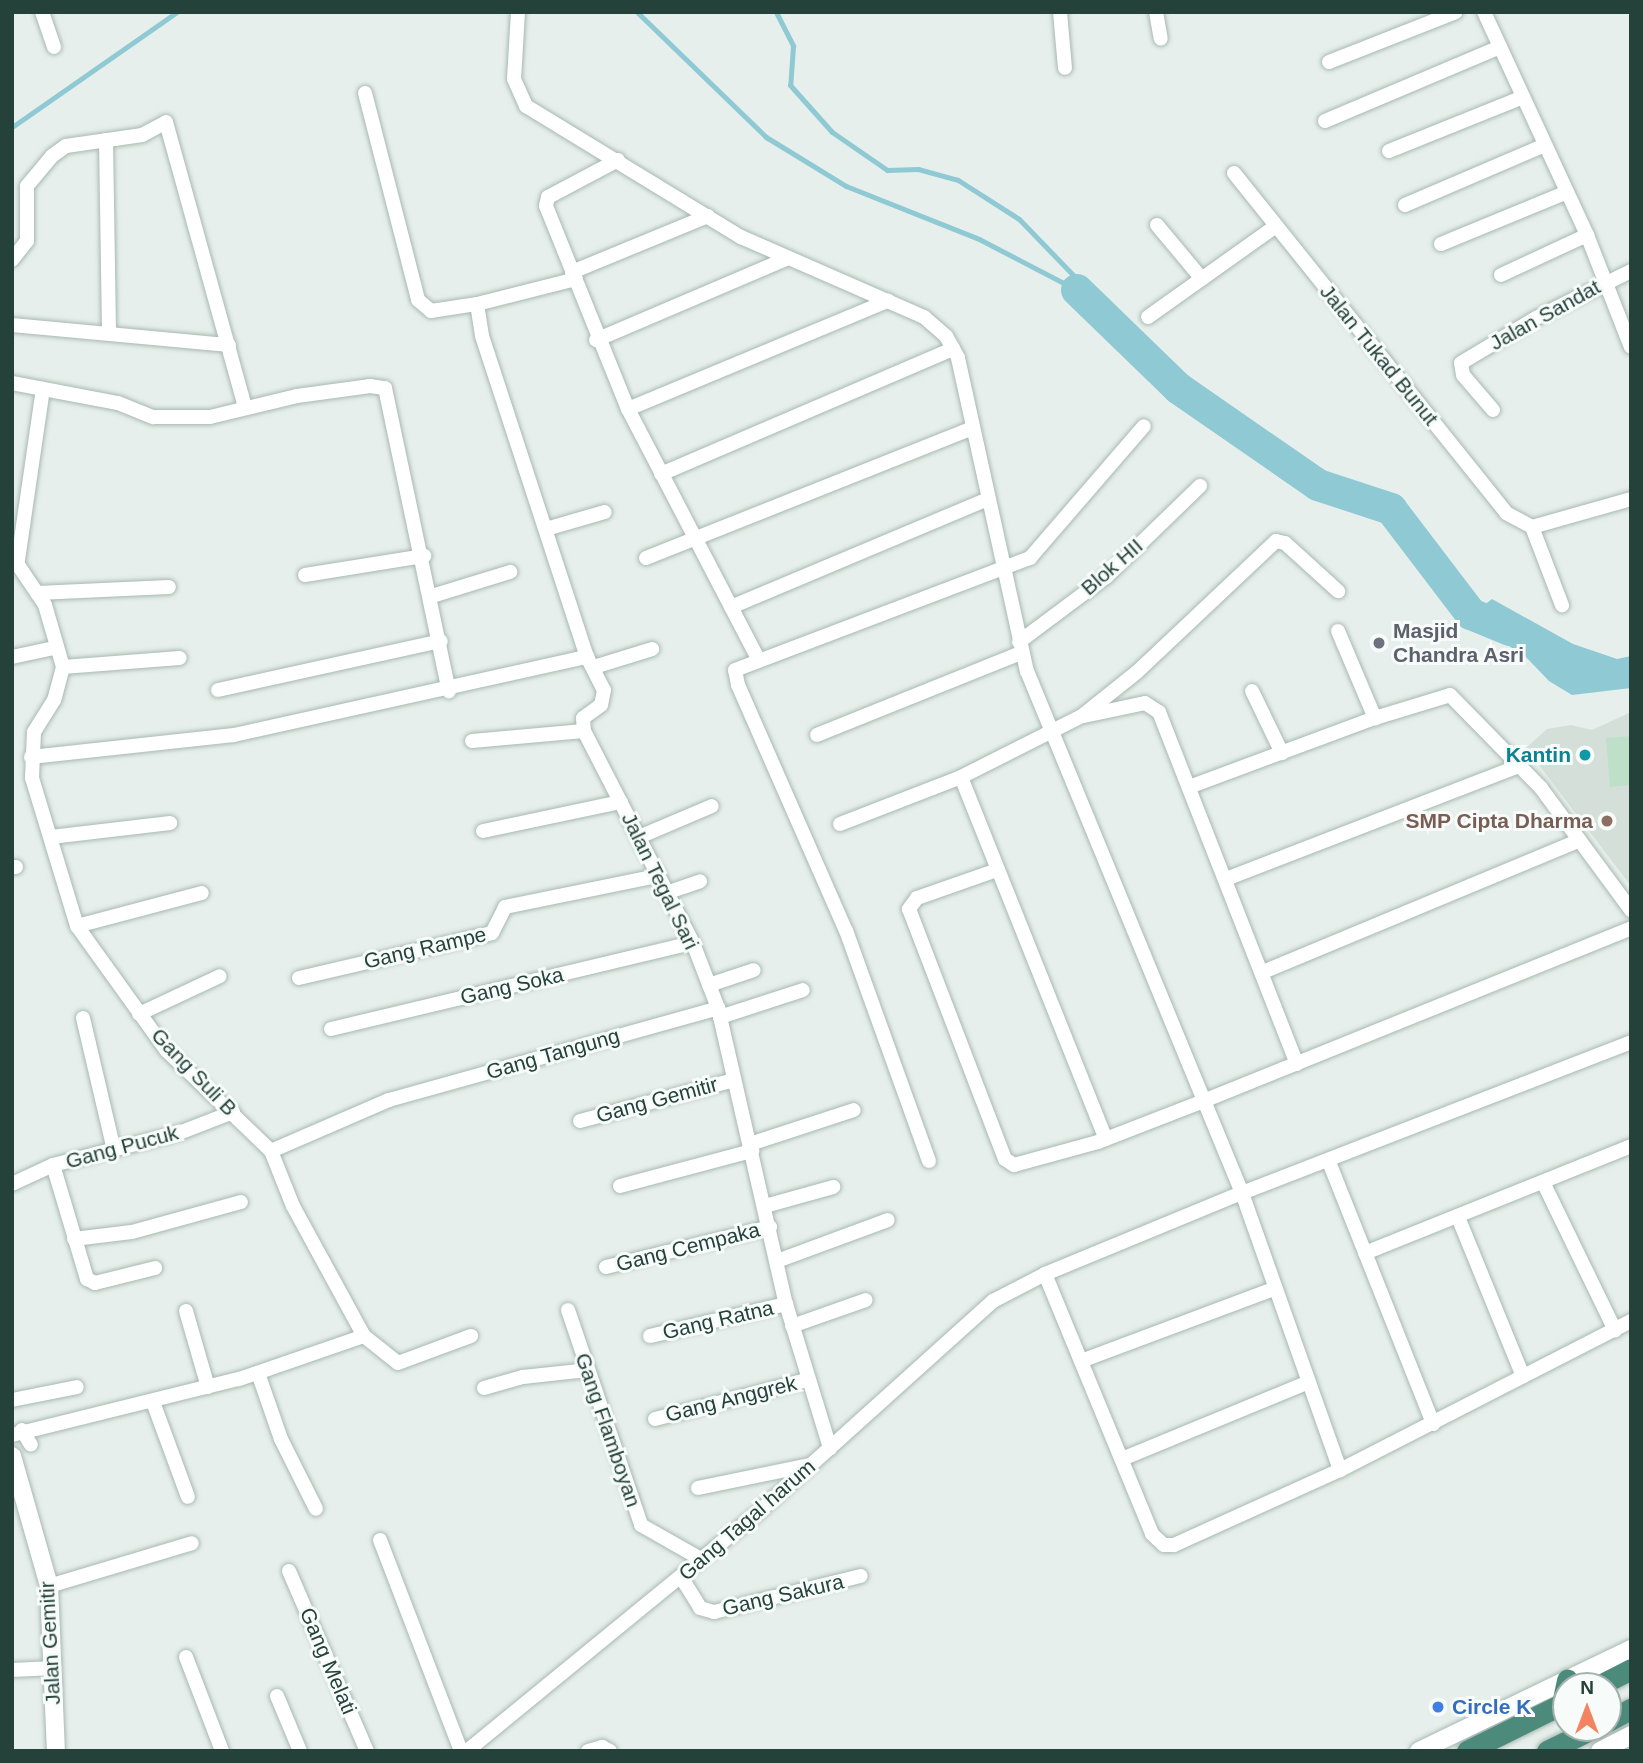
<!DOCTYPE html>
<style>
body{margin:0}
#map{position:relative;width:1643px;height:1763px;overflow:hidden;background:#e6efeb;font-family:Arial,sans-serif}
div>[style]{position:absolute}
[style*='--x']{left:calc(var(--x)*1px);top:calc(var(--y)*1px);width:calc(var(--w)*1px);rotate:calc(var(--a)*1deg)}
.built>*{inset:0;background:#d4dfda}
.green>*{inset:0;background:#bfe0c8}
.water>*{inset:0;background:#8ec9d4}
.stream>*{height:5px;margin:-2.5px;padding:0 2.5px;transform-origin:2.5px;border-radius:2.5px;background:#8ec9d4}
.river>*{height:32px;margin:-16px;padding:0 16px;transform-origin:16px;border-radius:16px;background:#8ec9d4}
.roads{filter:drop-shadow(0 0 2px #a8b8b2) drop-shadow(0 0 2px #a8b8b2)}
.minor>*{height:14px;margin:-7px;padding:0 7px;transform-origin:7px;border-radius:7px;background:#fff}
.tertiary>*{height:18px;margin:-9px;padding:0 9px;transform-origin:9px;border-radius:9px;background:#fff}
.trunk>*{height:21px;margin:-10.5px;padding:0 10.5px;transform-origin:10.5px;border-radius:10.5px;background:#4c8a7c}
.dots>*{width:19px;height:19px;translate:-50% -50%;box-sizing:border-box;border:4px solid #f7fbf9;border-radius:50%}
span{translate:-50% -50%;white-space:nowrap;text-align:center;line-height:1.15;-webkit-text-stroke:6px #f7fbf9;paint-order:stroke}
.street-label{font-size:21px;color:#24423a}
.worship-label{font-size:21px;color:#5b616d;font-weight:700}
.left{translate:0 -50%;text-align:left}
.culture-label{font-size:21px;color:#0d838f;font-weight:700}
.right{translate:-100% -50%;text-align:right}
.education-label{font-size:21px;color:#785e54;font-weight:700}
.shop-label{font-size:21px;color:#366cbe;font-weight:700}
.frame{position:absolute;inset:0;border:14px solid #24423a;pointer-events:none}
.north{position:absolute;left:1552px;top:1672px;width:70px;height:70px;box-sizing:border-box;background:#f7fbf9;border:2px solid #a3b1ad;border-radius:50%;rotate:0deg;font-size:19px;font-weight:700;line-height:28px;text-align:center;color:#24423a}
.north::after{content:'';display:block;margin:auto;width:24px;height:32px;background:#f4845f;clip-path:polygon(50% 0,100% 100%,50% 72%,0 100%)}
</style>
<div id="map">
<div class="built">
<div style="clip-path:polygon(1631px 712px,1631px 886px,1526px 748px,1547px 729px,1571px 725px,1592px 730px)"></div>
</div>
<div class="green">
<div style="clip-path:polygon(1631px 736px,1631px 785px,1610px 787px,1606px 738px)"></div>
</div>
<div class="water">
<div style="clip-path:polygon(1492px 599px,1573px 644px,1617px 659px,1631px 656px,1631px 688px,1572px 695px,1549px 681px,1524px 655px,1465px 620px)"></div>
</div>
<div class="stream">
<div style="--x:637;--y:12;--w:180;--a:44.1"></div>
<div style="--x:766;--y:137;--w:94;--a:31.5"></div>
<div style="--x:846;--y:186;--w:143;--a:21.7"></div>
<div style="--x:979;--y:239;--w:110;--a:27.5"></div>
<div style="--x:776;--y:12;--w:38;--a:63"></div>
<div style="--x:793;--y:46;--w:39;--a:94"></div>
<div style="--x:790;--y:85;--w:63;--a:48.2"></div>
<div style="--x:832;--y:132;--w:67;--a:34.6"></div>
<div style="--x:887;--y:170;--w:31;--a:-2"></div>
<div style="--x:918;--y:169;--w:41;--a:15.4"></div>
<div style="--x:958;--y:180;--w:72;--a:32.6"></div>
<div style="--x:1019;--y:219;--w:81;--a:46"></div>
<div style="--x:1075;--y:277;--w:13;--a:81"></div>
<div style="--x:12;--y:127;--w:201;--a:-34.9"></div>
</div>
<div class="river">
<div style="--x:1077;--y:290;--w:141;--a:44.1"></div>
<div style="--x:1178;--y:388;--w:170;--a:34.7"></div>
<div style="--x:1318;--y:485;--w:77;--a:18.2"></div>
<div style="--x:1391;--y:509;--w:132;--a:52.7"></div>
<div style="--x:1471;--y:614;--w:42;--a:22.3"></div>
</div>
<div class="roads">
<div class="minor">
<div style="--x:42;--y:12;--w:37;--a:71"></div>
<div style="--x:518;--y:12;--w:67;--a:93.4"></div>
<div style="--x:514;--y:79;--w:30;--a:66"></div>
<div style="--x:526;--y:106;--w:252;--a:31.4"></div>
<div style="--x:741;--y:237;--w:200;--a:23.6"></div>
<div style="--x:924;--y:317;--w:29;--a:41"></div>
<div style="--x:946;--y:336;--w:25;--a:61"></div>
<div style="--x:958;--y:358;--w:321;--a:77.6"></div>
<div style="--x:1027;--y:671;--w:565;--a:67.61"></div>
<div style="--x:1242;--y:1193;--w:294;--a:70.5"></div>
<div style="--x:1060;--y:12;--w:56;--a:84.9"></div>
<div style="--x:1156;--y:12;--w:27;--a:80"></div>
<div style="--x:1484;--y:12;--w:246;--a:65.2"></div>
<div style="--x:1587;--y:235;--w:120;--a:68.6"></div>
<div style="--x:1329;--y:62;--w:136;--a:-21.5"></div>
<div style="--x:365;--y:93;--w:214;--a:75.6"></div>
<div style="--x:418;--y:300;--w:17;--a:40"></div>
<div style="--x:431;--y:311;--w:47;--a:-8.7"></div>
<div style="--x:1325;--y:121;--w:190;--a:-22.9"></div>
<div style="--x:106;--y:140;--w:191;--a:89.1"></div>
<div style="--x:1389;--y:151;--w:144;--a:-21.9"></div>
<div style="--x:618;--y:160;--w:79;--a:152.1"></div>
<div style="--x:548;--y:197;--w:9;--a:103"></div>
<div style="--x:546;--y:206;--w:219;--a:68"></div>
<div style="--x:628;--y:409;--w:282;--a:62.5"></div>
<div style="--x:1234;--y:173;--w:435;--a:51.3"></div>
<div style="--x:1506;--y:513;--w:30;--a:28"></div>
<div style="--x:1405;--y:205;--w:152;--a:-23.2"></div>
<div style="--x:1157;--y:225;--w:70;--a:50.2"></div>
<div style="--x:1441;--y:244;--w:136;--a:-22.4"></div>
<div style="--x:12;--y:260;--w:24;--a:-52"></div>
<div style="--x:27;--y:241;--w:55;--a:-90"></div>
<div style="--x:27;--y:186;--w:39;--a:-50"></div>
<div style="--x:52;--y:156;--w:17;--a:-36"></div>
<div style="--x:66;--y:146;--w:77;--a:-8.2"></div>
<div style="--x:142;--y:135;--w:27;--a:-28"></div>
<div style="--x:166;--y:122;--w:295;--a:74.5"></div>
<div style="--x:572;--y:272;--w:147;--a:-22.4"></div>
<div style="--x:1501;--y:275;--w:95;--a:-24.9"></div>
<div style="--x:576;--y:279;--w:102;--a:165.8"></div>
<div style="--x:477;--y:304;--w:32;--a:81"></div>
<div style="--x:482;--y:336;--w:338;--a:71.9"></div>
<div style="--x:587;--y:657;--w:37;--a:63"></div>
<div style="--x:604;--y:690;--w:15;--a:101"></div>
<div style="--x:601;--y:705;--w:22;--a:144"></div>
<div style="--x:583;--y:718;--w:13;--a:86"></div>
<div style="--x:584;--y:731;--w:238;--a:62.8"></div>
<div style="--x:693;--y:943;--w:70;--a:69"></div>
<div style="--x:718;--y:1008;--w:304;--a:77.1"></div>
<div style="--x:786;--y:1304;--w:151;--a:73"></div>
<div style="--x:1148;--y:317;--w:157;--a:-35.4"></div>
<div style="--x:12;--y:325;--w:218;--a:5.3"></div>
<div style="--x:596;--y:340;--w:209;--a:-23.1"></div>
<div style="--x:12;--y:383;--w:108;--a:10.7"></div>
<div style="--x:118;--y:403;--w:38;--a:22"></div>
<div style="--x:153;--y:417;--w:57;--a:0"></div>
<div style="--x:210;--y:417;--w:89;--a:-13.6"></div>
<div style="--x:297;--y:396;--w:74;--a:-7.8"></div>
<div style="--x:370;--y:386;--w:15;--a:8"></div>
<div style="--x:385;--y:388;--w:310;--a:78.1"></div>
<div style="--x:628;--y:409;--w:282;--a:-22.6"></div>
<div style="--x:1493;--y:410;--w:46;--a:-130.6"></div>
<div style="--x:1463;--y:375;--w:12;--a:-99"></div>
<div style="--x:1461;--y:363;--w:87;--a:-31"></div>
<div style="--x:1536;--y:318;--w:106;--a:-26.3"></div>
<div style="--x:661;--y:474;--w:318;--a:-23.2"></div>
<div style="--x:1532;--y:527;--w:103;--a:-15.8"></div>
<div style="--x:1532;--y:527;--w:84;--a:69"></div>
<div style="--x:546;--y:529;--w:61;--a:-16.1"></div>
<div style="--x:12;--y:556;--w:59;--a:56"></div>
<div style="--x:45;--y:605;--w:65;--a:73.8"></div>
<div style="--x:63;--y:667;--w:34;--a:105"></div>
<div style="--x:54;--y:700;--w:38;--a:122"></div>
<div style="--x:34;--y:732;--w:46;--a:92.5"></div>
<div style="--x:32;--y:778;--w:155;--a:73.1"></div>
<div style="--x:77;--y:926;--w:153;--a:54.3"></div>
<div style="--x:166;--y:1050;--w:146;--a:43.9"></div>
<div style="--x:271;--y:1151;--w:59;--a:68.2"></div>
<div style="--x:293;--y:1206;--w:148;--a:61.4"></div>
<div style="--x:364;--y:1336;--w:43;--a:38.5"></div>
<div style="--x:398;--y:1363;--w:78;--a:-20.3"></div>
<div style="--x:646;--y:558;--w:351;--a:-21.7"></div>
<div style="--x:18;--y:560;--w:173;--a:-81.7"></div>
<div style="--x:305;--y:575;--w:121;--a:-9.1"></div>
<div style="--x:37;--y:593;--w:132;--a:-2.6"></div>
<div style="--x:432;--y:596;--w:82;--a:-17.1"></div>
<div style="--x:731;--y:607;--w:279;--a:-22.8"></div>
<div style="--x:1338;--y:631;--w:95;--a:67"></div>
<div style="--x:1019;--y:642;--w:109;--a:-36.8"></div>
<div style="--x:1106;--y:577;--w:131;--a:-44.1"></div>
<div style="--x:12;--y:657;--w:43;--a:-12.1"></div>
<div style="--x:63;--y:667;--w:117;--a:-4.4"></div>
<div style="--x:594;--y:667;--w:61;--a:-17.2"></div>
<div style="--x:218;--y:690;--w:228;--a:-12.4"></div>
<div style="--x:1252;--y:691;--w:69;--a:64.2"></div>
<div style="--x:1084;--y:716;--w:62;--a:-12"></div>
<div style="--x:1145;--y:703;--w:17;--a:33"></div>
<div style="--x:1159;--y:712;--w:378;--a:68.6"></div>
<div style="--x:817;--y:735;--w:220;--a:-21.9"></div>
<div style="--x:472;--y:741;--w:112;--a:-5.1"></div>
<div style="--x:31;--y:757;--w:204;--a:-6.2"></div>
<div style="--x:234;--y:735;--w:362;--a:-12.5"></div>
<div style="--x:961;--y:777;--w:390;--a:68.2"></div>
<div style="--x:1189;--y:787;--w:198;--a:-20.4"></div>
<div style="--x:1375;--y:718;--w:78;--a:-17"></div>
<div style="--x:1450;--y:695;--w:130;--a:45.6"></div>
<div style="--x:1541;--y:788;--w:152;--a:53.6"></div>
<div style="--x:840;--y:824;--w:130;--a:-21.2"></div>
<div style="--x:961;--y:777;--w:136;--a:-26.8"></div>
<div style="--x:1082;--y:716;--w:70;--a:-38.7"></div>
<div style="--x:1137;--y:672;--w:191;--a:-43.3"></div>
<div style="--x:1276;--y:541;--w:9;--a:13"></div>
<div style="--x:1285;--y:543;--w:72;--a:42.2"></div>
<div style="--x:483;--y:831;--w:141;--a:-11.9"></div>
<div style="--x:51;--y:837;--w:120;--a:-6.7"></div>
<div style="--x:639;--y:837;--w:79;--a:-23"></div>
<div style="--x:12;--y:867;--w:4;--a:0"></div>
<div style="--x:997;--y:870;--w:85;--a:160.7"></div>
<div style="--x:917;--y:898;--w:14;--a:126"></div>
<div style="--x:909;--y:909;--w:268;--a:69"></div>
<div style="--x:1005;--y:1159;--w:11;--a:34"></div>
<div style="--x:1014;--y:1165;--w:87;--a:-15.3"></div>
<div style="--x:1098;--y:1142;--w:110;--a:-21.2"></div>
<div style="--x:1201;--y:1102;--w:464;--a:-22"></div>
<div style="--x:1226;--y:879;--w:316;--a:-21.1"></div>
<div style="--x:666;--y:893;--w:36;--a:-19"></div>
<div style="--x:77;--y:926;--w:129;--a:-14.8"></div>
<div style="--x:1263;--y:972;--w:343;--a:-22.6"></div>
<div style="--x:299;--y:978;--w:198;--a:-13.1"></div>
<div style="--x:492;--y:933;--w:29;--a:-63"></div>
<div style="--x:505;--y:907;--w:155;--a:-11.5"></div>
<div style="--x:709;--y:985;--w:47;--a:-18.4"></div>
<div style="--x:139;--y:1014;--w:89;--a:-25.1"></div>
<div style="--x:720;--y:1017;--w:87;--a:-18"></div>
<div style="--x:83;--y:1018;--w:136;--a:76.8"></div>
<div style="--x:331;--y:1029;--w:372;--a:-13.4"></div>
<div style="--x:580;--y:1121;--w:159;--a:-14.9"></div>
<div style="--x:750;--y:1144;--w:109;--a:-18.1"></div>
<div style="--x:271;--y:1151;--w:129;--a:-23.4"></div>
<div style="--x:389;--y:1100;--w:342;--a:-15.6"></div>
<div style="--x:929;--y:1161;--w:245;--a:-109.8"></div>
<div style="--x:846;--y:931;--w:269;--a:-113.7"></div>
<div style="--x:738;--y:685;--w:15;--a:-101"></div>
<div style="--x:735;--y:670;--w:316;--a:-20.8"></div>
<div style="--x:1030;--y:558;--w:174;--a:-49.2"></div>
<div style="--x:1329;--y:1162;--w:282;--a:68.3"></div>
<div style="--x:53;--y:1165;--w:119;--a:73.4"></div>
<div style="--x:87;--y:1279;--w:9;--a:27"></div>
<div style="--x:95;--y:1283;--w:62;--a:-14"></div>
<div style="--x:1543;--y:1182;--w:165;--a:64.1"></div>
<div style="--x:12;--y:1184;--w:45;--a:-24.9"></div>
<div style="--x:53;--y:1165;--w:130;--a:-14.3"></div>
<div style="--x:179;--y:1133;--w:58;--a:-21.3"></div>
<div style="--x:620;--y:1186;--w:137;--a:-14.9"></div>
<div style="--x:765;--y:1206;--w:71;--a:-15.6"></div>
<div style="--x:1458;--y:1217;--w:172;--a:67.8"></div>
<div style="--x:74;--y:1239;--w:58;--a:-6.9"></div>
<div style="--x:132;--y:1232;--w:113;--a:-15.4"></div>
<div style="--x:1365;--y:1253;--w:287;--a:-21.9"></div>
<div style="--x:777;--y:1261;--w:118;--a:-20.3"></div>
<div style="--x:606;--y:1267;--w:169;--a:-13.7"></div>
<div style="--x:1045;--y:1274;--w:281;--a:67.6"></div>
<div style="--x:1152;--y:1534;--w:16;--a:43"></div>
<div style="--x:1164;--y:1545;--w:10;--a:0"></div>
<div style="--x:1174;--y:1545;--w:182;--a:-24.3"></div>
<div style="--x:1340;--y:1470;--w:327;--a:-27.1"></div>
<div style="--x:568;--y:1310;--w:227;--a:71.2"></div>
<div style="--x:641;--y:1525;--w:67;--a:29.6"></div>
<div style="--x:186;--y:1311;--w:79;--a:73.9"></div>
<div style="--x:792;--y:1326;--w:78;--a:-19.4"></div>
<div style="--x:650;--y:1336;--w:140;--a:-13.2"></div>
<div style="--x:1081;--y:1361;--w:208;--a:-20.5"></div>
<div style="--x:258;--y:1373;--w:70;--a:70.8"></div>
<div style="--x:281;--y:1439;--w:78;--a:63.4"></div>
<div style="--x:484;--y:1388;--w:41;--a:-15.8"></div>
<div style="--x:523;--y:1377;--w:64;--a:-6.2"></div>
<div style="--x:12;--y:1400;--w:66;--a:-11.3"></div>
<div style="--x:153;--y:1402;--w:101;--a:69.8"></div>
<div style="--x:655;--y:1419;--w:157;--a:-14.4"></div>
<div style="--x:22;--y:1430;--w:17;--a:59"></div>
<div style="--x:12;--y:1435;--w:234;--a:-13.9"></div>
<div style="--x:239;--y:1379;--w:132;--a:-19"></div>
<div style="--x:1122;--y:1459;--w:202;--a:-22.4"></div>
<div style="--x:698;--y:1488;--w:114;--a:-11.6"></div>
<div style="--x:380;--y:1540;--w:226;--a:69"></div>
<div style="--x:289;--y:1571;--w:196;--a:66.6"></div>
<div style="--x:681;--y:1577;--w:36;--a:58"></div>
<div style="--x:700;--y:1608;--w:15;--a:16"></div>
<div style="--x:714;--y:1612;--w:151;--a:-13.8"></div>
<div style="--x:49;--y:1586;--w:149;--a:-16.7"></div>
<div style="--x:186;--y:1657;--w:101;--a:69"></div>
<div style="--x:12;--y:1670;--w:42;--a:-2.7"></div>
<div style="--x:277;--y:1696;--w:60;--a:67.3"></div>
<div style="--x:467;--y:1751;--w:370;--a:-39.3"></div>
<div style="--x:753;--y:1517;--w:323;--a:-42"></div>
<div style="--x:993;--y:1301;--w:59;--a:-27.4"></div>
<div style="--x:1045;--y:1274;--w:213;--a:-22.4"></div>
<div style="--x:1242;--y:1193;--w:417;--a:-21.2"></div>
<div style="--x:588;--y:1751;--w:15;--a:-16"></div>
<div style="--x:602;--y:1747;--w:9;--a:27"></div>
</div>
<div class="tertiary">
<div style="--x:12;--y:1456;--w:135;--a:74.1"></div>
<div style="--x:49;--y:1586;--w:165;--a:87.6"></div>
<div style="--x:1419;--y:1751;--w:235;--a:-25.7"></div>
<div style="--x:1600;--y:1751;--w:35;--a:-27"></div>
</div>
<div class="trunk">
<div style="--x:1598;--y:1686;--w:37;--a:-27"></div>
<div style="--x:1562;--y:1704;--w:25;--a:-78"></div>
<div style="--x:1608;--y:1721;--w:26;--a:-28"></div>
<div style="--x:1467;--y:1751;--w:110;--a:-26.3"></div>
<div style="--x:1547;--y:1751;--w:52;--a:-26.1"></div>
</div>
</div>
<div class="dots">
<div style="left:1379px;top:643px;background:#6b7280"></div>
<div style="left:1585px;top:755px;background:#0f9aa8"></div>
<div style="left:1607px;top:821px;background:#8d6e63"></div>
<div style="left:1438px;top:1707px;background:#3f7fe0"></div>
</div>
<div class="street-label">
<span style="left:1545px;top:315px;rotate:-29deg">Jalan Sandat</span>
<span style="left:1379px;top:355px;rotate:51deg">Jalan Tukad Bunut</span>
<span style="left:1112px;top:567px;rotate:-41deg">Blok HII</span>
<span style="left:660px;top:881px;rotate:64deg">Jalan Tegal Sari</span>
<span style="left:425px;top:948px;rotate:-13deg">Gang Rampe</span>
<span style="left:512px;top:986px;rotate:-13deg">Gang Soka</span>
<span style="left:553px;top:1054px;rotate:-16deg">Gang Tangung</span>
<span style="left:194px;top:1072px;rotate:46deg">Gang Suli B</span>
<span style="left:657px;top:1100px;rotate:-15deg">Gang Gemitir</span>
<span style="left:122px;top:1147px;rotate:-15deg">Gang Pucuk</span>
<span style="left:688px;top:1247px;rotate:-14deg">Gang Cempaka</span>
<span style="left:718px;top:1320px;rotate:-13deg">Gang Ratna</span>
<span style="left:731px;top:1399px;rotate:-14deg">Gang Anggrek</span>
<span style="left:608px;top:1430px;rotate:71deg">Gang Flamboyan</span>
<span style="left:747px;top:1520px;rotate:-41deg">Gang Tagal harum</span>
<span style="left:783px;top:1595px;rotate:-13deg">Gang Sakura</span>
<span style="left:50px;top:1643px;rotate:-93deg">Jalan Gemitir</span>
<span style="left:328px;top:1661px;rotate:67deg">Gang Melati</span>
</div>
<div class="worship-label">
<span class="left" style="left:1393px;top:643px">Masjid<br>Chandra Asri</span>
</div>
<div class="culture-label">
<span class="right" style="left:1571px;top:755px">Kantin</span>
</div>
<div class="education-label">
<span class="right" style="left:1593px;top:821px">SMP Cipta Dharma</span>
</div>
<div class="shop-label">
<span class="left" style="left:1452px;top:1707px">Circle K</span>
</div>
<div class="frame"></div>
<div class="north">N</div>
</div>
